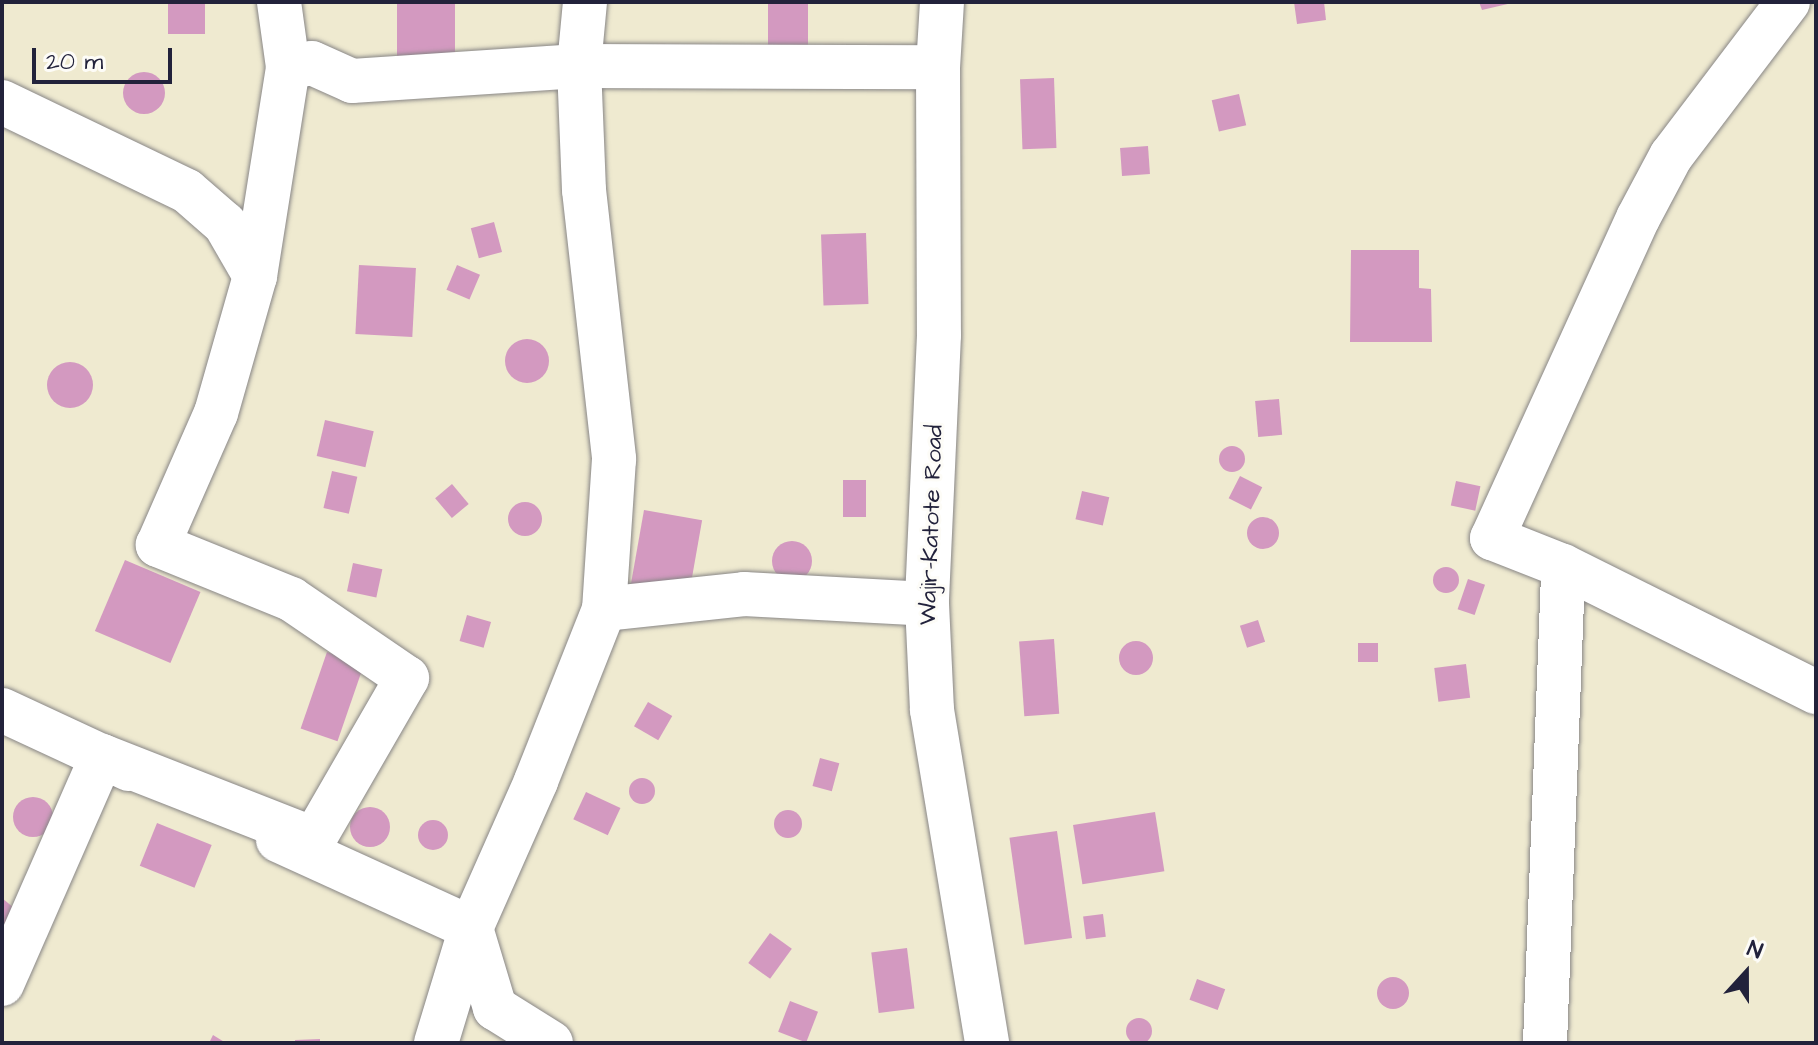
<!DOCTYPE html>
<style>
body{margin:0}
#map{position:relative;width:1818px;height:1045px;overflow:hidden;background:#efead0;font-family:"Architects Daughter",sans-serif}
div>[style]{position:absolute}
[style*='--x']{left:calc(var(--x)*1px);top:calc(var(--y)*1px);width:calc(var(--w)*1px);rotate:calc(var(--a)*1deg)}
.building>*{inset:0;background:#d399c0;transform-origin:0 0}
.round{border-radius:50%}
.roads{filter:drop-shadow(0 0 2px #888686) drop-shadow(0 0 2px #888686)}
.minor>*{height:44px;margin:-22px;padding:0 22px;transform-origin:22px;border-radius:22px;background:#fff}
.tertiary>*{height:44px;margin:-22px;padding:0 22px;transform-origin:22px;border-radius:22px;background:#fff}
span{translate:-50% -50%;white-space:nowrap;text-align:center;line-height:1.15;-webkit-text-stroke:6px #fdfcf7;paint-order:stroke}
.street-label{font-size:24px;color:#22223b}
.frame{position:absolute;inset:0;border:4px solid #22223b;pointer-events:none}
.north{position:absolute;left:1706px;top:933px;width:80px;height:80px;-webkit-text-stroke:6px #fdfcf7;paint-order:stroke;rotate:21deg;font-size:22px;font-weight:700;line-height:32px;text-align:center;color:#22223b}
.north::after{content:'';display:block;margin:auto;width:28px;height:36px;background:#22223b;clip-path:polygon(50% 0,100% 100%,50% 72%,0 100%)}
.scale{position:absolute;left:32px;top:48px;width:140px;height:36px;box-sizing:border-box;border:4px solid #22223b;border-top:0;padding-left:10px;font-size:24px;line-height:28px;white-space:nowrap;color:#22223b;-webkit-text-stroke:6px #fdfcf7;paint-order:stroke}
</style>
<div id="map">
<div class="building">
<div style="left:168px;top:2px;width:37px;height:32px"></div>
<div style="left:397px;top:2px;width:58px;height:59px"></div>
<div style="left:768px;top:2px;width:40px;height:45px"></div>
<div style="clip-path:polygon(1294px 2px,1324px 2px,1326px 20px,1297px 24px)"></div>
<div style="clip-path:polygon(1479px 2px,1512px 2px,1512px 3px,1482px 10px)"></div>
<div class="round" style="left:123px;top:72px;width:42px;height:42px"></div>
<div style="left:1054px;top:78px;width:70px;height:34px;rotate:88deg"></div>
<div style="left:1239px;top:94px;width:32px;height:28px;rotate:77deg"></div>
<div style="left:1148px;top:146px;width:28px;height:28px;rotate:86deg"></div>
<div style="left:494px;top:222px;width:31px;height:24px;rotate:75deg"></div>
<div style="left:866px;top:233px;width:71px;height:45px;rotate:88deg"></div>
<div style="clip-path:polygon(1351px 250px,1419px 250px,1419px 288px,1431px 289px,1432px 342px,1350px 342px)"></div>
<div style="left:359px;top:265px;width:57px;height:69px;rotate:3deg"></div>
<div style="left:457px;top:265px;width:25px;height:27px;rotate:23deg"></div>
<div class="round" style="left:505px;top:339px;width:44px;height:44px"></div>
<div class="round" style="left:47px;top:362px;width:46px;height:46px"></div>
<div style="left:1279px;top:399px;width:36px;height:24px;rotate:85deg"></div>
<div style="left:325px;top:420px;width:50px;height:37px;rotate:13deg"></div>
<div class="round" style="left:1219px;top:446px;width:26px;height:26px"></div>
<div style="left:332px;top:471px;width:26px;height:38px;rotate:13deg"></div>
<div style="left:1240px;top:476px;width:25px;height:25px;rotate:27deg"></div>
<div style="left:843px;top:480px;width:23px;height:37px"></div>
<div style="left:1456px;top:481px;width:25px;height:25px;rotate:12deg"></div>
<div style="left:452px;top:484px;width:26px;height:22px;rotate:50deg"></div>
<div style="left:1082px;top:491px;width:28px;height:29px;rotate:13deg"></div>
<div class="round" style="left:508px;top:502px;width:34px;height:34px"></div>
<div style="left:644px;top:510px;width:59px;height:76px;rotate:10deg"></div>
<div class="round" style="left:1247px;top:517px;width:32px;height:32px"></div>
<div class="round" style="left:772px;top:541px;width:40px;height:40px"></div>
<div style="left:125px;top:560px;width:82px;height:77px;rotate:23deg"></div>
<div style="left:353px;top:563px;width:30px;height:29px;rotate:12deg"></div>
<div class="round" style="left:1433px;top:567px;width:26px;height:26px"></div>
<div style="left:1468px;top:579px;width:18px;height:32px;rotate:19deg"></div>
<div style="left:467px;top:615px;width:25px;height:27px;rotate:16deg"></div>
<div style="left:1258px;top:620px;width:23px;height:19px;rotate:72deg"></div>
<div style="left:1054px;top:639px;width:75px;height:35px;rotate:86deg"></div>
<div class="round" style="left:1119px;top:641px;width:34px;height:34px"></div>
<div style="left:1378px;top:643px;width:19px;height:20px;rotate:90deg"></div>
<div style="left:327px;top:652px;width:39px;height:81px;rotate:19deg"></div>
<div style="left:1466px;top:664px;width:34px;height:32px;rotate:83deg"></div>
<div style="left:648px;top:702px;width:28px;height:28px;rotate:30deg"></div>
<div style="left:820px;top:758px;width:20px;height:29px;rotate:15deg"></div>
<div class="round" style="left:629px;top:778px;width:26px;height:26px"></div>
<div style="left:586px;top:792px;width:38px;height:30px;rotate:25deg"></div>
<div class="round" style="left:13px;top:797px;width:40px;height:40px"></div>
<div class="round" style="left:350px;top:807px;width:40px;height:40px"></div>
<div class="round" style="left:774px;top:810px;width:28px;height:28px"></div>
<div style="left:1155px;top:812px;width:60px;height:83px;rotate:81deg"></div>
<div class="round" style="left:418px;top:820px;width:30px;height:30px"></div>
<div style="left:157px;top:823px;width:59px;height:46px;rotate:22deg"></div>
<div style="left:1057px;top:831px;width:108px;height:48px;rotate:82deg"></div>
<div style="clip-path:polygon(2px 898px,14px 908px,2px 934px)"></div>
<div style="left:1103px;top:914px;width:23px;height:20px;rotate:83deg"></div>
<div style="left:770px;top:933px;width:27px;height:37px;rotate:36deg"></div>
<div style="left:907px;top:948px;width:61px;height:36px;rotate:83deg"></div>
<div class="round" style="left:1377px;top:977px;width:32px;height:32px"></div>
<div style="left:1197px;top:979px;width:30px;height:22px;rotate:20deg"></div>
<div style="left:790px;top:1001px;width:30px;height:33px;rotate:21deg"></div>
<div class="round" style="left:1126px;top:1018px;width:26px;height:26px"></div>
<div style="clip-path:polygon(213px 1035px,226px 1043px,209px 1043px)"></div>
<div style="clip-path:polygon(320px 1039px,320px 1043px,295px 1043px,295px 1040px)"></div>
</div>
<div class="roads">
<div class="minor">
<div style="--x:585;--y:2;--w:64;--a:95.4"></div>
<div style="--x:579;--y:66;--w:124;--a:87.7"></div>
<div style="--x:584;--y:190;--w:271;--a:83.6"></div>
<div style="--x:614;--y:459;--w:150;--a:93.8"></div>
<div style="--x:1788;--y:2;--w:193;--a:127.2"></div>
<div style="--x:1671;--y:156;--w:70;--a:118"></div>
<div style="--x:1638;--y:218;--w:352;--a:114.5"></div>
<div style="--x:1492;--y:538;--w:76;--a:21.5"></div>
<div style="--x:1563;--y:566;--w:283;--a:26.5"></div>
<div style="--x:288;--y:67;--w:24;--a:-9"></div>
<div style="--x:312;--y:63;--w:44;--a:24.2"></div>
<div style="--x:352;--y:81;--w:227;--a:-3.8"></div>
<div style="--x:579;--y:66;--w:359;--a:0.2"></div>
<div style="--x:2;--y:102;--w:205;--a:25.7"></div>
<div style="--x:187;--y:191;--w:50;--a:41"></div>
<div style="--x:225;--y:224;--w:60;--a:60"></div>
<div style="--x:2;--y:710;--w:140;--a:24.9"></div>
<div style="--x:102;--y:756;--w:228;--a:21.4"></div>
<div style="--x:314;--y:839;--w:186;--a:-60"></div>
<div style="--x:407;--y:678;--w:140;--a:-145.7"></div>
<div style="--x:291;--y:599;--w:144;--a:-157.9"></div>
<div style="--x:158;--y:545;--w:144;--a:-66.3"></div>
<div style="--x:216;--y:413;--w:142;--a:-74.1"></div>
<div style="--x:255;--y:276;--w:212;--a:-81"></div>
<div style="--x:288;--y:67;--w:66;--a:-97.9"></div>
<div style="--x:278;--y:840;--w:212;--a:24.5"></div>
<div style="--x:471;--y:928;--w:84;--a:73.3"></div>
<div style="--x:495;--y:1008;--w:66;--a:32"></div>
<div style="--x:2;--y:984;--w:249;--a:-66.3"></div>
<div style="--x:436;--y:1043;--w:120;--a:-73.1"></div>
<div style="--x:471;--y:928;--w:161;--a:-66.1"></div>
<div style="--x:536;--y:781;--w:185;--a:-68.4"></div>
<div style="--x:604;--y:609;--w:141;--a:-6.1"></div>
<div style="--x:744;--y:594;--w:183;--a:3.1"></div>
<div style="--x:1545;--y:1043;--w:477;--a:-87.8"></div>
</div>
<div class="tertiary">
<div style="--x:942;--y:2;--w:65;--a:93.5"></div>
<div style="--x:938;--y:67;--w:268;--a:89.8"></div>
<div style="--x:939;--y:335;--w:269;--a:92.6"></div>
<div style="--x:927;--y:604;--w:106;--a:87.3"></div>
<div style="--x:932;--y:710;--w:338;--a:80.6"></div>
</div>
</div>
<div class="street-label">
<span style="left:932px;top:525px;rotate:-88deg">Wajir-Katote Road</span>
</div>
<div class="frame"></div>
<div class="north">N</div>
<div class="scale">20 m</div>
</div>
